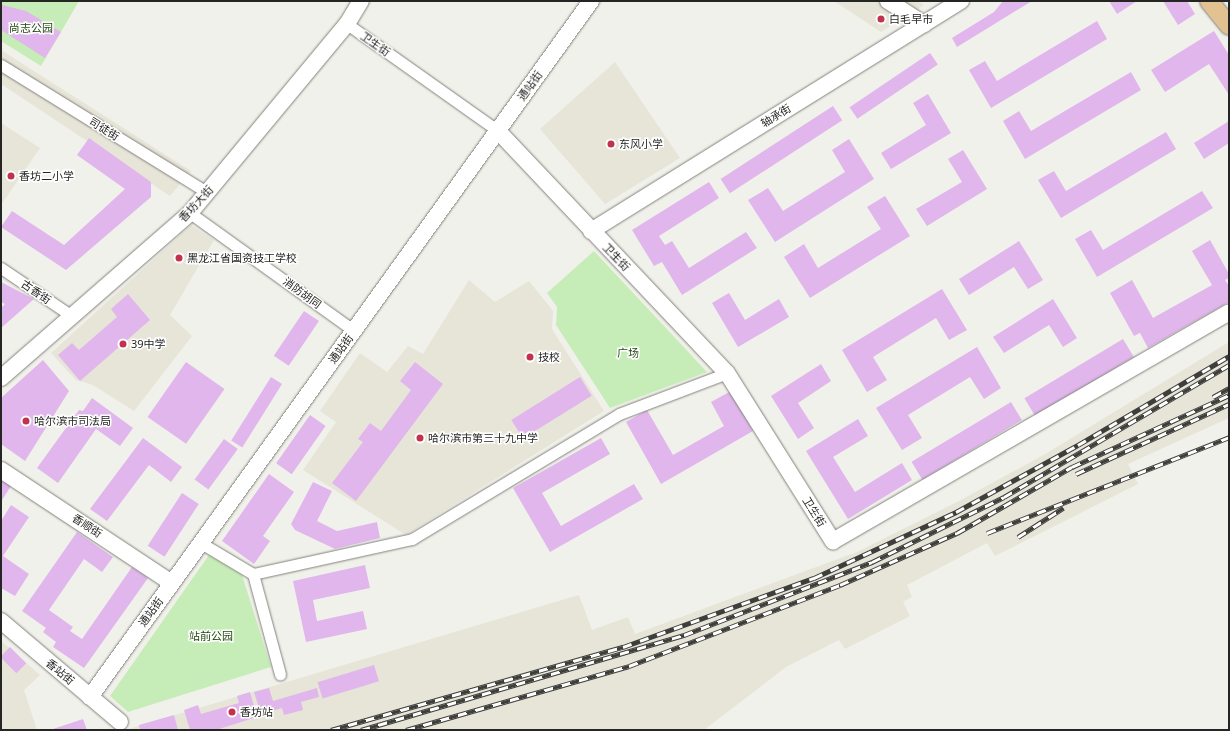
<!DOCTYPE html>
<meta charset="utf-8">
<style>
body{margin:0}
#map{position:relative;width:1230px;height:731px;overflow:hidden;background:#f1f1eb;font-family:"Noto Sans","Noto Sans SC",sans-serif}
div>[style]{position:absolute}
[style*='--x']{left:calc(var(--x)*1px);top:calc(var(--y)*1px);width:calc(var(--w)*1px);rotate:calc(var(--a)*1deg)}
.built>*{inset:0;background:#e7e5d8}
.green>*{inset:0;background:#c6ecb8}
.building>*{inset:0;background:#e0b6ec;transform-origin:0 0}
.roads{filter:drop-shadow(0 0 1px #82827d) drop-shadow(0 0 1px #82827d)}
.street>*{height:11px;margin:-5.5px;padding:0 5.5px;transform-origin:5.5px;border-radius:5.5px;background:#fff}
.secondary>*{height:16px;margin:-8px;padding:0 8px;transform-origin:8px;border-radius:8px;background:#fff}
.primary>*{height:18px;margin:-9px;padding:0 9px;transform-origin:9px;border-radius:9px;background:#e2c291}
.rail>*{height:4.5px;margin-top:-2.25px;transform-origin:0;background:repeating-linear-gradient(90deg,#fff 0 9px,#3e3e3b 0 18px);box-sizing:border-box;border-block:1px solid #3e3e3b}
.dots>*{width:11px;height:11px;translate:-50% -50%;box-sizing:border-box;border:2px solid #fff;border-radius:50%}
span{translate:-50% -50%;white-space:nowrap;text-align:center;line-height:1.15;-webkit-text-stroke:3px #fff;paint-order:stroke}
.poi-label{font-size:11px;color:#252523}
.left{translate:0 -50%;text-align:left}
.park-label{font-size:11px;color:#22470f}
.street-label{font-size:11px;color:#252523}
.frame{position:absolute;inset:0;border:2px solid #252523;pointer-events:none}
</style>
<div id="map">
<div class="built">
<div style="clip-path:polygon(834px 1px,918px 1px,924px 5px,881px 32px)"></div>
<div style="clip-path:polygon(1px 50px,191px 171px,170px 196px,1px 84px)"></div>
<div style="clip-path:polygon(615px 62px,680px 158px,605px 204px,540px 129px)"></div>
<div style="clip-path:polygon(1px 123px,40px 148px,1px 205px)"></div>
<div style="clip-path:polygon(191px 225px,214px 240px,170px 315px,192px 336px,134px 411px,93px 385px,76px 380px,51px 353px)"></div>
<div style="clip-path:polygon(469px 280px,495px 302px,529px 281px,553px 311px,552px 329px,604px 411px,406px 535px,303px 470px,336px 422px,320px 411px,360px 353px,387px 372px,408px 346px,423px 354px)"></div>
<div style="clip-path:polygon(1229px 342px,1229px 418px,1128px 464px,1138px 484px,995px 556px,987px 543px,907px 585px,912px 597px,903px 602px,910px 616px,845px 649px,839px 640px,786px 667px,704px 730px,125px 730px,579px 595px,592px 630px,628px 617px,635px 634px,857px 552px,959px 501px,1047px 453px)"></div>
<div style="clip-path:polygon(1px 641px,40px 675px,24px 690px,37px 730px,1px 730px)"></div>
</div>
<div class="green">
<div style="clip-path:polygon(1px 1px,79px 1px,41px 66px,1px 41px)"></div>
<div style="clip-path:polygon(594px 251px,707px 372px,610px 408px,556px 325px,557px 307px,547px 293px)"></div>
<div style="clip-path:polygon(209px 555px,242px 575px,271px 667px,128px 712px,110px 696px)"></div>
</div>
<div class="building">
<div style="clip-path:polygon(1003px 1px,1032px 1px,957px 47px,952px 38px,994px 12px)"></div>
<div style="clip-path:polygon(1109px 1px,1137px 1px,1117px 14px)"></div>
<div style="clip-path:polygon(1163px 1px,1187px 1px,1195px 14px,1178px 25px)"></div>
<div style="clip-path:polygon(2px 5px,26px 11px,61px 32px,45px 58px,1px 30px)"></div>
<div style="clip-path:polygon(1097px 21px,1107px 39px,991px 108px,969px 70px,985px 61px,997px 81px)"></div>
<div style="clip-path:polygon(1214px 31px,1229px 55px,1229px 95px,1209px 64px,1165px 92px,1151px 70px)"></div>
<div style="left:930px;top:53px;width:14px;height:97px;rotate:56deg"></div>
<div style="clip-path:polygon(1131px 72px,1141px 90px,1025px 159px,1003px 121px,1019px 111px,1031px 131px)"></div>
<div style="clip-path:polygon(928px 94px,951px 133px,891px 169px,881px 153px,926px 125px,913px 103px)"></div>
<div style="left:833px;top:106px;width:17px;height:134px;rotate:57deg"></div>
<div style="clip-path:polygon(1229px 121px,1229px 143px,1204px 159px,1194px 143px)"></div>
<div style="clip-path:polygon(1166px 132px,1176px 149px,1061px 218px,1038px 180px,1054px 171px,1066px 191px)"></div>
<div style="clip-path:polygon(89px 138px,151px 182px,151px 197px,66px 270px,1px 227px,12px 211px,64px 245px,125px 189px,77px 155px)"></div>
<div style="clip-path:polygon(849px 139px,874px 179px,775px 242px,748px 200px,768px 188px,783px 211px,845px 172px,832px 150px)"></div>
<div style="clip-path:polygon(963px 150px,987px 189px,927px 226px,916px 209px,962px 182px,948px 159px)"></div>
<div style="clip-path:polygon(709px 182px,719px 198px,659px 236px,665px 245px,672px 241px,689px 268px,746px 232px,757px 248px,682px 295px,662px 262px,654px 266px,632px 230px)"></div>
<div style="clip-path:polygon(1202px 191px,1213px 208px,1097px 277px,1075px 239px,1091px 230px,1103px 250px)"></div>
<div style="clip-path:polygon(885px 196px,910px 236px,810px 298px,784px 257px,804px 244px,818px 268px,881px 229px,867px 207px)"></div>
<div style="clip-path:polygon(1210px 240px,1229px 274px,1229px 278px,1225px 280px,1229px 286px,1229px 302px,1148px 348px,1140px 333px,1134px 336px,1110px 293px,1132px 280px,1153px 318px,1212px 285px,1192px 251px)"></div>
<div style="clip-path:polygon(1019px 241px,1043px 280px,1028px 289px,1014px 267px,969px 295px,959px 279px)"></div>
<div style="clip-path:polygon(1px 282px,34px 299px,1px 328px,1px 308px,5px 304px,1px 302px)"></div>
<div style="clip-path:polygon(942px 289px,967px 330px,949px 340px,936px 318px,873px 357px,887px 380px,867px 392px,842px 350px)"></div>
<div style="clip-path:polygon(729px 293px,745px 320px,779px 299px,789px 317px,738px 347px,712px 303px)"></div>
<div style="clip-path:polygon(128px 294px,150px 320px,80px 381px,58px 355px,72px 343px,79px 350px,117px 317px,111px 309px)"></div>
<div style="clip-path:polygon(1053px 299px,1077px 338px,1063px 347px,1049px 325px,1004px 353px,993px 337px)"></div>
<div style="left:304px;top:311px;width:18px;height:54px;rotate:34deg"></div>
<div style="left:1123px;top:339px;width:21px;height:115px;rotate:59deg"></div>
<div style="clip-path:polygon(977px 347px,1001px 388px,984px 399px,970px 377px,908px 415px,922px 438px,902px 450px,876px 408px)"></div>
<div style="clip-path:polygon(43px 360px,69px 391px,25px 461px,1px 444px,1px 398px)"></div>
<div style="left:186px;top:362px;width:47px;height:67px;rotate:35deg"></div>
<div style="clip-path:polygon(415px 362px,443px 384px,356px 501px,332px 483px,363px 442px,358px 439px,370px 423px,381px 431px,411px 390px,400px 381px)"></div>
<div style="clip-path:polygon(821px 364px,831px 381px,798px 403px,814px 428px,798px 439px,771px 396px)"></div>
<div style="left:271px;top:377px;width:13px;height:75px;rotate:32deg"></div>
<div style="left:580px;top:377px;width:22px;height:81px;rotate:58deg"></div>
<div style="clip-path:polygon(731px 391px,753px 431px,661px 484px,626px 422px,647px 410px,673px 455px,724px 426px,711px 402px)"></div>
<div style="clip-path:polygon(92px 398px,133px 428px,120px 446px,96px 429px,58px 483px,37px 468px,79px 410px,83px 411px)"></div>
<div style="left:1011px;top:402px;width:21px;height:116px;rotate:59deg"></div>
<div style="left:310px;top:415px;width:19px;height:59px;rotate:35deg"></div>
<div style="clip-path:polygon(858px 419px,868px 436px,833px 457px,855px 492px,902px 463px,912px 480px,848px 519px,806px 451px)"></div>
<div style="clip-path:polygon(143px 438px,182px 467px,171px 482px,149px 465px,107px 521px,90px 509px)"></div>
<div style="clip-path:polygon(601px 438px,610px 454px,542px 493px,561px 526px,634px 484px,643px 499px,550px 552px,513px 488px)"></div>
<div style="left:224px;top:439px;width:17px;height:50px;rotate:36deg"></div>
<div style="clip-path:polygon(1px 471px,15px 480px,2px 500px,1px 500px)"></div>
<div style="clip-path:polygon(269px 474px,294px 492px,263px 536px,270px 541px,254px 564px,222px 541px)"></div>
<div style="clip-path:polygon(313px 482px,332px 491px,317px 521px,337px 531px,377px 522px,380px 538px,335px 549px,295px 530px,291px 524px)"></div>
<div style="left:182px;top:493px;width:20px;height:63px;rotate:33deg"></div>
<div style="clip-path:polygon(11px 505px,29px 517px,3px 556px,29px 574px,15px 596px,1px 588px,1px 521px)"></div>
<div style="clip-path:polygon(77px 532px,113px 557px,102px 572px,84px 559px,49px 610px,73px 627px,70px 631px,82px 639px,132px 567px,148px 578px,84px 668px,53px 647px,56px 642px,43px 632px,46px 628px,22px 611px)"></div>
<div style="clip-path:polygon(365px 565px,370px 588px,313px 600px,317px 621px,363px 611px,367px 629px,306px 642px,293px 581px)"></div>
<div style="left:10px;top:647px;width:23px;height:14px;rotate:45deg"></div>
<div style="left:374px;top:665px;width:17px;height:59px;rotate:73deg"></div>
<div style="clip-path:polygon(269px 688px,273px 701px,317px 688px,319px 697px,301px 702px,303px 710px,284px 715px,282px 708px,261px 714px,254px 692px)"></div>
<div style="clip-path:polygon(250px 692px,257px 717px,216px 730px,190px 730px,184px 710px,198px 705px,201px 714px,239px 703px,237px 696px)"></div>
<div style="clip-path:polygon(174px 715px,178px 730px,140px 730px,139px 725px)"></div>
<div style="clip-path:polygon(83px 719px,87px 730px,50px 730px)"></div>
</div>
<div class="roads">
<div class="street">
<div style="--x:347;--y:24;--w:185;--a:35.3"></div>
<div style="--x:1;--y:65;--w:243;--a:31.7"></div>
<div style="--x:190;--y:213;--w:202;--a:35.7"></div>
<div style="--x:1;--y:268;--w:86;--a:34.1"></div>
<div style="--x:201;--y:543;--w:61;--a:30.8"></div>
<div style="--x:253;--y:574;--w:163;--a:-12.4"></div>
<div style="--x:412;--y:539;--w:242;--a:-31.1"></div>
<div style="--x:619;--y:414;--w:116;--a:-20.8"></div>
<div style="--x:253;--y:574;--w:104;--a:74.9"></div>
</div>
<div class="secondary">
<div style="--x:888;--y:1;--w:43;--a:32.6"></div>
<div style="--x:498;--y:131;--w:333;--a:46.6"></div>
<div style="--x:727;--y:373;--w:199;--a:57.8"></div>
<div style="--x:833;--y:541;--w:457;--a:-30"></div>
<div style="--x:591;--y:231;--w:436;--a:-31.9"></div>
<div style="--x:1;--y:378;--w:251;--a:-41.1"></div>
<div style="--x:190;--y:213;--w:246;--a:-50.3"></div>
<div style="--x:347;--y:24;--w:27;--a:-59"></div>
<div style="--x:1;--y:470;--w:205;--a:33.5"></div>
<div style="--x:1;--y:621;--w:156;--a:40.3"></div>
<div style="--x:90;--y:697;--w:858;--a:-54.25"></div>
</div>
<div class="primary">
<div style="--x:1209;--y:1;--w:32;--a:51"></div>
</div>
</div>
<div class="rail">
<div style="--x:1213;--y:397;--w:18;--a:-29"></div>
<div style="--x:1076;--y:474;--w:168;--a:-24.6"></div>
<div style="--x:987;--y:533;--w:260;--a:-21.6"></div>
<div style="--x:1018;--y:537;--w:54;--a:-32.8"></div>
<div style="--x:331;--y:730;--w:304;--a:-15.9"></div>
<div style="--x:623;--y:647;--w:203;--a:-19.9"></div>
<div style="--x:814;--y:578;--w:157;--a:-24.9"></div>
<div style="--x:956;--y:512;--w:139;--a:-28.8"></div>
<div style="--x:1078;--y:445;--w:175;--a:-30.5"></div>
<div style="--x:361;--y:730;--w:337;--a:-16.4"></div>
<div style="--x:684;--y:635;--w:202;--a:-21.2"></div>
<div style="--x:872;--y:562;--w:147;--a:-26.2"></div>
<div style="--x:1004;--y:497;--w:261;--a:-30.4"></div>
<div style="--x:406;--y:730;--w:232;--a:-16"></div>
<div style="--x:629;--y:666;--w:226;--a:-21"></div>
<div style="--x:840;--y:585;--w:128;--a:-24"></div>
<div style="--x:957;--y:533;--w:133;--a:-29.9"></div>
<div style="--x:1072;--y:467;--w:173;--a:-24.6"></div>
</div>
<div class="dots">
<div style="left:881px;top:19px;background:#c2324f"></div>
<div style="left:611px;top:144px;background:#c2324f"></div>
<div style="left:11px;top:176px;background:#c2324f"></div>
<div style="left:179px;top:258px;background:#c2324f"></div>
<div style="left:123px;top:344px;background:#c2324f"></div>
<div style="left:530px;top:357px;background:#c2324f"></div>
<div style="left:26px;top:421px;background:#c2324f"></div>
<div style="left:420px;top:438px;background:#c2324f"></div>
<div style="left:232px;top:712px;background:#c2324f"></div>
</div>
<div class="poi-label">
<span class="left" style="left:889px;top:19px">白毛早市</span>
<span class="left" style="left:619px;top:144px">东风小学</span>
<span class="left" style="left:19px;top:176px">香坊二小学</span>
<span class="left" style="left:187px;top:258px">黑龙江省国资技工学校</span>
<span class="left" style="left:131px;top:344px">39中学</span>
<span class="left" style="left:538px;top:357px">技校</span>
<span class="left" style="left:34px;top:421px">哈尔滨市司法局</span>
<span class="left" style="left:428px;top:438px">哈尔滨市第三十九中学</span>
<span class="left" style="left:240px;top:712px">香坊站</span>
</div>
<div class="park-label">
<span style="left:31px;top:28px">尚志公园</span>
<span style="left:628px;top:353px">广场</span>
<span style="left:211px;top:636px">站前公园</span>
</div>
<div class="street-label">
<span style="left:375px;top:44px;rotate:35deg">卫生街</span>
<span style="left:530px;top:86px;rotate:-54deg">通站街</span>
<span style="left:776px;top:116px;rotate:-32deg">轴承街</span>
<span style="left:104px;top:129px;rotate:32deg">司徒街</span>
<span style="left:196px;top:204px;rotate:-47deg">香坊大街</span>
<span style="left:616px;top:257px;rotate:46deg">卫生街</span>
<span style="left:36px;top:292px;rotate:34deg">古香街</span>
<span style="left:302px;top:293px;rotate:36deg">消防胡同</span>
<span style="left:341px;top:349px;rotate:-54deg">通站街</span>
<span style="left:814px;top:512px;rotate:58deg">卫生街</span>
<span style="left:87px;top:526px;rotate:33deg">香顺街</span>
<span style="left:151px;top:612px;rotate:-54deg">通站街</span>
<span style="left:60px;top:672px;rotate:40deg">香站街</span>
</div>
<div class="frame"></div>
</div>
